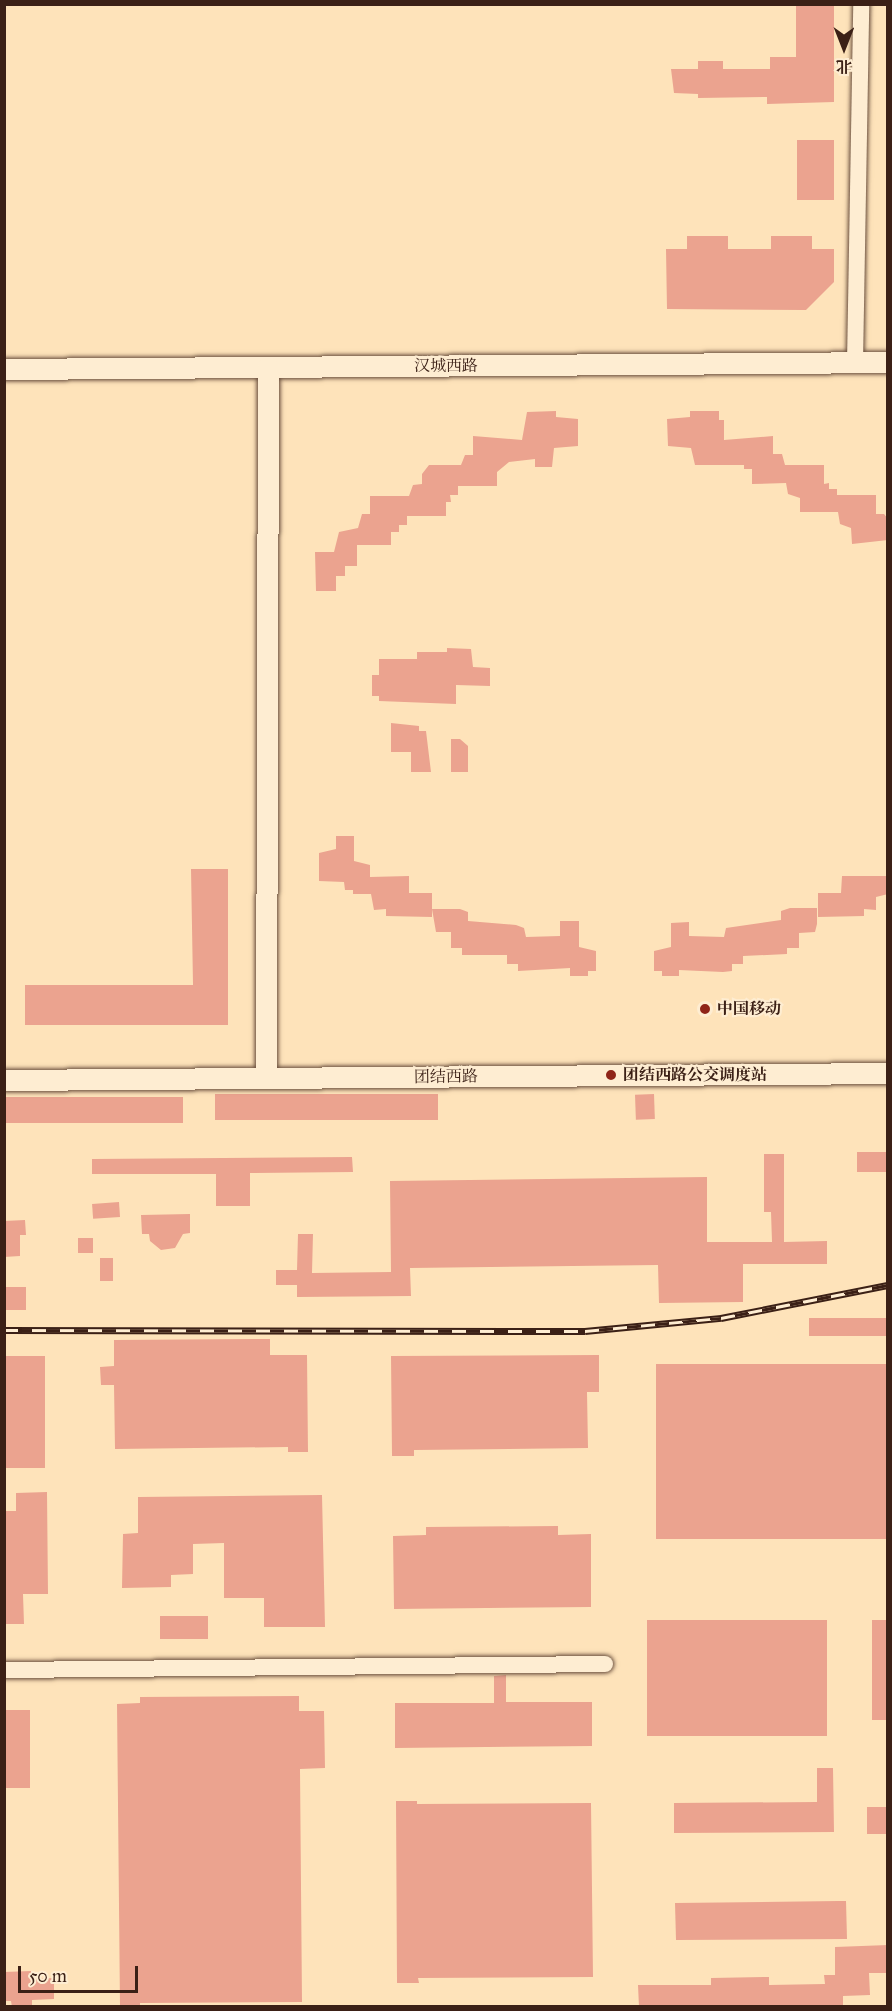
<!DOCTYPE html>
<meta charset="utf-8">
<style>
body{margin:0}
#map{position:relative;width:892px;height:2011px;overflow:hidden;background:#fee3ba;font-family:"IM FELL Great Primer","Noto Serif SC",serif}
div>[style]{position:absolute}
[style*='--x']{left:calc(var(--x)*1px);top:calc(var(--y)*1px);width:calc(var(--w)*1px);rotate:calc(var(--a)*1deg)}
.building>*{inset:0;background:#eba38f;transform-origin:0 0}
.roads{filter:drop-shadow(0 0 2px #6c513f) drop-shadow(0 0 2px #6c513f)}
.minor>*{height:16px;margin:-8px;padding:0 8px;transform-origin:8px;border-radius:8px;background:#feedd2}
.tertiary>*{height:21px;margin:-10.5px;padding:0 10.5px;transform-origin:10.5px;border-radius:10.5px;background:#feedd2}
.rail>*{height:7px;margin-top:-3.5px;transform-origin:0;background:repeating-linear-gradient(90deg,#feedd2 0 14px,#3b2016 0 28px);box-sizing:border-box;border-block:2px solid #3b2016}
.dots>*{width:16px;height:16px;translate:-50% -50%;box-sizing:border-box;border:3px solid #feedd2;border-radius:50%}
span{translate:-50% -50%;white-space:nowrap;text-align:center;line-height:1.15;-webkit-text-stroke:4.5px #feedd2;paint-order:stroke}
.street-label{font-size:16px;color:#3b2016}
.poi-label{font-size:16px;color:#3b2016;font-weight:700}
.left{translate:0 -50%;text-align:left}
.frame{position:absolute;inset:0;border:6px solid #3b2016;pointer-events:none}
.north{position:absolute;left:814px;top:18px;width:60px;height:60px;-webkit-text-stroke:4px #feedd2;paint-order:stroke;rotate:180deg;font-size:16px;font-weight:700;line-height:24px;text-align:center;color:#3b2016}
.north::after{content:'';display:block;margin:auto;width:21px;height:27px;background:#3b2016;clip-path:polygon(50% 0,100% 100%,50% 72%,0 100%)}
.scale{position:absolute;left:18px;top:1966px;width:120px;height:27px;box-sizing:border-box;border:3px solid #3b2016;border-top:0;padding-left:8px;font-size:18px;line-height:21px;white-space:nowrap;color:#3b2016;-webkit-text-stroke:4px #feedd2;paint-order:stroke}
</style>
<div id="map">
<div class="building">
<div style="clip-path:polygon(796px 4px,834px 4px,834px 102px,767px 104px,767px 97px,698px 98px,698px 94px,674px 93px,671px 69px,698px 69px,698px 61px,723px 61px,723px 69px,770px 69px,770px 57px,796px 57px)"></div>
<div style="left:797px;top:140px;width:37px;height:60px"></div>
<div style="clip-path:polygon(687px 236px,728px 236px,728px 249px,771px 249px,771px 236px,812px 236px,812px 249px,834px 249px,834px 282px,806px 310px,667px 309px,666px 249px,687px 249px)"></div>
<div style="clip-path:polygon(556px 411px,556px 417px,578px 419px,578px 446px,554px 448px,552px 467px,535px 467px,535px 459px,509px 462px,497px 472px,497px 486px,458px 486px,458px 495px,450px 495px,451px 502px,446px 502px,446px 516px,407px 516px,407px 525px,399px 525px,399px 532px,391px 532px,391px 545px,357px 545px,357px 566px,345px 566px,345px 576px,336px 576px,336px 591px,316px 591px,315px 552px,334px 552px,339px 532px,358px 528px,362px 514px,370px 514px,370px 496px,409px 496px,413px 485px,422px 484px,422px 474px,429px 465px,461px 465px,465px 455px,473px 455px,473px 436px,522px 440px,527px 412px)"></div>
<div style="clip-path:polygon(690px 411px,719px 411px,719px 420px,724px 420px,724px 440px,773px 436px,773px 454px,782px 454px,785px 465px,824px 465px,824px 484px,829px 483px,829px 489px,837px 489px,837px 495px,876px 495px,876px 514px,884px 514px,888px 519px,888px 540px,852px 544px,851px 528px,840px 524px,838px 512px,800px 512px,800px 498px,788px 494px,786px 483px,752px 484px,752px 469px,744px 469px,744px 465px,695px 465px,691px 448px,668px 446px,667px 419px,690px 417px)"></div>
<div style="clip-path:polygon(447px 648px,471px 649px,473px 667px,490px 668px,490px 686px,456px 685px,456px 704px,379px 701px,379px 696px,372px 696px,372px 675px,379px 675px,379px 659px,417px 659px,417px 652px,447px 652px)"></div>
<div style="clip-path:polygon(391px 723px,419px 726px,419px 731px,426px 731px,431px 772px,411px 772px,411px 752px,391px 752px)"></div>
<div style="clip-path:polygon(451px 739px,460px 739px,468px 746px,468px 772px,451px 772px)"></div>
<div style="clip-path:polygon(336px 836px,354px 836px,354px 861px,370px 865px,370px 877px,409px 876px,409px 893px,432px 893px,432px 917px,386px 916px,386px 909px,374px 910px,371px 894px,353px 894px,353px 890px,345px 890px,344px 882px,319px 881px,319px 853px,336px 849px)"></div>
<div style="clip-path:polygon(191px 869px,228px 869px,228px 1025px,25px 1025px,25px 985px,193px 985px)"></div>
<div style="clip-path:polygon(842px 876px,888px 876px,888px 894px,876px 897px,876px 910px,864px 909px,864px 916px,818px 917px,818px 893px,841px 893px)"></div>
<div style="clip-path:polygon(790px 908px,817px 908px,817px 924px,815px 932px,799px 933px,799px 948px,787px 948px,787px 954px,743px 956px,743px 964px,732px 964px,732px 971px,723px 972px,679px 970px,679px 976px,662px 976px,662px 971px,654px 971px,654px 951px,671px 947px,671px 923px,689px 922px,689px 936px,724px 937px,726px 928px,781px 920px,781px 911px)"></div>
<div style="clip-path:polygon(432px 909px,460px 909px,468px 912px,468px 921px,516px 925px,524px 928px,526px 937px,560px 936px,560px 921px,579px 921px,579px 947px,596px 951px,596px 971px,588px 971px,588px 976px,570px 976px,570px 968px,518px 971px,518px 964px,507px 964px,507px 955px,462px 955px,462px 948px,451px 948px,451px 932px,436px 932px)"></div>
<div style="left:438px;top:1094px;width:26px;height:223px;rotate:90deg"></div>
<div style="left:654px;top:1094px;width:25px;height:19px;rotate:88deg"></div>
<div style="left:183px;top:1097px;width:26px;height:179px;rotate:90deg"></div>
<div style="left:857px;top:1152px;width:31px;height:20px"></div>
<div style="clip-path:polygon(764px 1154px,784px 1154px,784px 1242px,827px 1241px,827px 1264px,743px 1264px,743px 1302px,659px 1303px,658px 1265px,410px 1268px,411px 1296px,297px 1297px,297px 1285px,276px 1285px,276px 1270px,297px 1270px,298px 1234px,313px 1234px,312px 1273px,391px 1272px,390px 1181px,707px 1177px,707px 1242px,772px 1242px,771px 1212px,764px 1212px)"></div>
<div style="clip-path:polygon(352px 1157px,353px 1172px,250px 1173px,250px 1206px,216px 1206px,216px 1174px,92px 1174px,92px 1159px)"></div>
<div style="left:119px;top:1202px;width:15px;height:27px;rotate:86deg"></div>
<div style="clip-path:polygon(190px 1214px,190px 1233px,183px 1234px,175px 1248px,161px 1250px,150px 1241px,149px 1234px,142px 1234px,141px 1215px)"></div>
<div style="clip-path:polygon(25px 1220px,26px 1235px,20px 1235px,20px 1256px,4px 1257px,4px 1221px)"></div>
<div style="left:78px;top:1238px;width:15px;height:15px"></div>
<div style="left:100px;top:1258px;width:13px;height:23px"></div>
<div style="left:4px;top:1287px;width:22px;height:23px"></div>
<div style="left:888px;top:1318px;width:18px;height:79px;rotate:90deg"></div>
<div style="clip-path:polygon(270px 1339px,270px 1355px,307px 1355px,308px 1452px,288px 1452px,288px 1447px,115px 1449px,114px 1385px,101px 1385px,100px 1367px,114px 1366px,114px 1340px)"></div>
<div style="clip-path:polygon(599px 1355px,599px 1392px,587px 1392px,588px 1448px,414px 1450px,414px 1456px,392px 1456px,391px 1356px)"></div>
<div style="left:4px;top:1356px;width:41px;height:112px"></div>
<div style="left:888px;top:1364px;width:175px;height:232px;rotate:90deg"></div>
<div style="clip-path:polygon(47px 1492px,48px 1594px,23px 1594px,24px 1624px,4px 1624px,4px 1511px,16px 1511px,16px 1493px)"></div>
<div style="clip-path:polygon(322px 1495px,325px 1627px,264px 1627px,264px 1598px,224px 1598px,224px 1543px,193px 1544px,193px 1574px,171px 1575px,171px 1587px,122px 1588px,123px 1534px,138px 1533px,138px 1497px)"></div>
<div style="clip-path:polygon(558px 1526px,558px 1535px,591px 1534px,591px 1607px,394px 1609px,393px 1536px,426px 1535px,426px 1527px)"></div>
<div style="left:208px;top:1616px;width:23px;height:48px;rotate:90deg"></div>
<div style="left:827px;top:1620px;width:116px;height:180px;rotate:90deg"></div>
<div style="left:872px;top:1620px;width:16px;height:100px"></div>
<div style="clip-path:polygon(506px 1675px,506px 1702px,592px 1702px,592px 1746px,395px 1748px,395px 1703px,494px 1703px,494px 1676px)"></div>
<div style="clip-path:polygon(299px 1696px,299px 1711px,324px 1711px,325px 1768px,300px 1769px,302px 2002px,140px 2003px,140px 2007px,120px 2007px,117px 1704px,140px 1703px,140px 1697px)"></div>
<div style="left:4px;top:1710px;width:26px;height:78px"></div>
<div style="clip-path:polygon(817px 1768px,833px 1768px,834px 1832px,674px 1833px,674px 1803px,817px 1802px)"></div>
<div style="clip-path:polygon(396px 1801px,417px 1801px,417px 1804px,591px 1803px,593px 1977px,418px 1978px,419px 1983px,397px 1983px)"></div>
<div style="left:867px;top:1807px;width:21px;height:27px"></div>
<div style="clip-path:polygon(839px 1901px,846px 1901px,847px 1939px,676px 1940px,675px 1903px)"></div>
<div style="clip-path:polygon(888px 1945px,888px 1973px,869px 1973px,870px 1995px,843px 1996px,843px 2007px,639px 2007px,638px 1985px,711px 1985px,711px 1978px,769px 1977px,769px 1985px,825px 1984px,824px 1975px,835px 1975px,835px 1947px)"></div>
<div style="clip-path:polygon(31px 1971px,32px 1979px,54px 1978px,54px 1999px,32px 2000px,32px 2007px,12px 2007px,11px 2001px,4px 2001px,4px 1972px)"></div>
</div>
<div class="roads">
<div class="minor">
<div style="--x:855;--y:363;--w:359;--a:-89"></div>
<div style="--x:4;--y:1670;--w:601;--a:-0.57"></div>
</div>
<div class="tertiary">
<div style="--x:4;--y:369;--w:884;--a:-0.45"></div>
<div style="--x:266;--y:1078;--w:711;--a:-89.84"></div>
<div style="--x:4;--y:1080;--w:884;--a:-0.45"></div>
</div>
</div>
<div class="rail">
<div style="--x:4;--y:1330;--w:581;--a:0.1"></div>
<div style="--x:585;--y:1331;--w:137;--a:-5.5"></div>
<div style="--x:721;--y:1318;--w:170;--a:-11.2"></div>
</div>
<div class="dots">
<div style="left:705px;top:1009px;background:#8f2418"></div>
<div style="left:611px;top:1075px;background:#8f2418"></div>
</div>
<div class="street-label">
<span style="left:446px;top:366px">汉城西路</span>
<span style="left:446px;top:1077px;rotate:-1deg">团结西路</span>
</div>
<div class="poi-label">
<span class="left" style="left:717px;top:1009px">中国移动</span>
<span class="left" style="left:623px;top:1075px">团结西路公交调度站</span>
</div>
<div class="frame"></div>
<div class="north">北</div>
<div class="scale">50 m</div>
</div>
